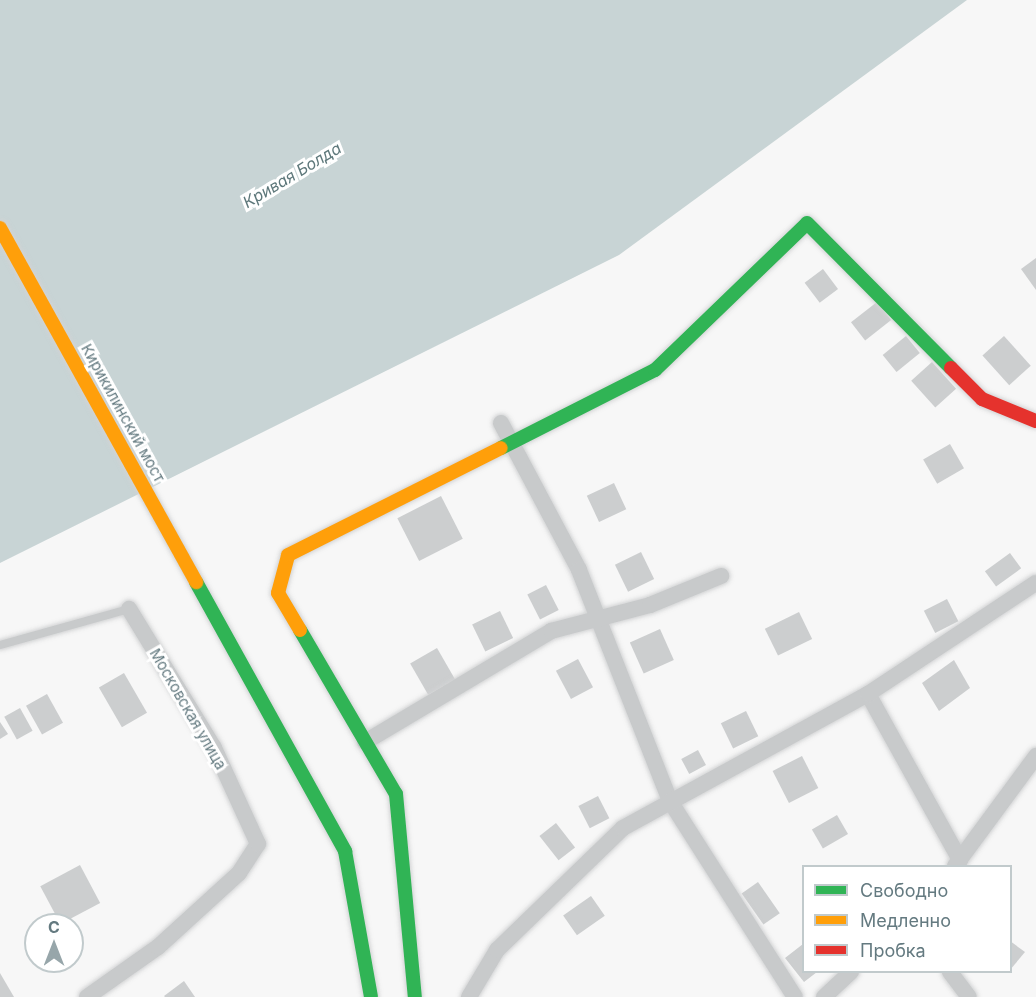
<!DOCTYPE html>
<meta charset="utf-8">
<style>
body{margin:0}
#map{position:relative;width:1036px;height:997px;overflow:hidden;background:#f7f7f7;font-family:Inter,sans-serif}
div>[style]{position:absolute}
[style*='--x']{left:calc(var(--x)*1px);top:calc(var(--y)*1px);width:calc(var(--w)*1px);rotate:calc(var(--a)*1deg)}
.water>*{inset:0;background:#c8d4d5}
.building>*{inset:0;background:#cccecf;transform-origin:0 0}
.roads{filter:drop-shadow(0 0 2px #d2d3d4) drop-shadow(0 0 2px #d2d3d4)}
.lane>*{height:8px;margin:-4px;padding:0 4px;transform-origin:4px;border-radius:4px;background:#c8cacb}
.street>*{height:16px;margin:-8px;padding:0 8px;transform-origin:8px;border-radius:8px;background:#c8cacb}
.fast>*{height:14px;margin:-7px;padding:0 7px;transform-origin:7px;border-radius:7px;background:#30b455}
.slow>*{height:14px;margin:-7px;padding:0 7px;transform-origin:7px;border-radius:7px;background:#ff9f0a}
.jam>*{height:14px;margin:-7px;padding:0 7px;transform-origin:7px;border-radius:7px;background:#e5322d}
span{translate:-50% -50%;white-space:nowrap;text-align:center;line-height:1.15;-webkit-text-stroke:6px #fff;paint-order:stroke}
.street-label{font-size:15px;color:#647a80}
.water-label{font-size:16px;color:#5e787b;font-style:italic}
.legend{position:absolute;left:802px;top:865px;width:210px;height:108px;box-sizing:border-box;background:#fff;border:2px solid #c1cacc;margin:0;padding:8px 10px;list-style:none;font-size:18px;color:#647a80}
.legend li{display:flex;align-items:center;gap:12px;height:30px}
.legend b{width:30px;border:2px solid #c1cacc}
.north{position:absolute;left:24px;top:913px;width:60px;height:60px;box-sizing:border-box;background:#fff;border:2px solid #c1cacc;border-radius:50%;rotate:0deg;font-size:16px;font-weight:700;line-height:24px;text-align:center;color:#647a80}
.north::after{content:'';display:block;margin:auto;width:21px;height:27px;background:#97a6aa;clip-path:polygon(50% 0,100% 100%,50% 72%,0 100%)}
</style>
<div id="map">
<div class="water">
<div style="clip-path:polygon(0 0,967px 0,619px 255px,0 563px)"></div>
</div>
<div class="building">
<div style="clip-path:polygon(1036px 258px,1036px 290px,1021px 269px)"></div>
<div style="left:823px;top:269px;width:25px;height:23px;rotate:53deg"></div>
<div style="left:877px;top:302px;width:23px;height:33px;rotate:52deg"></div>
<div style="left:906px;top:336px;width:22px;height:30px;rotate:51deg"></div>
<div style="left:1004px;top:336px;width:40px;height:29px;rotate:48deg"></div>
<div style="left:932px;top:362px;width:36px;height:28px;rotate:48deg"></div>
<div style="left:950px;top:444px;width:28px;height:31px;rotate:60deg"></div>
<div style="left:614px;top:483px;width:29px;height:30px;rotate:65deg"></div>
<div style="left:441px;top:496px;width:48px;height:49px;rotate:63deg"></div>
<div style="left:641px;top:552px;width:30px;height:29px;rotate:64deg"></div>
<div style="left:1010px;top:553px;width:19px;height:31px;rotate:54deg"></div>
<div style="left:546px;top:585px;width:28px;height:21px;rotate:63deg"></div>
<div style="left:947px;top:599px;width:25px;height:26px;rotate:63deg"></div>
<div style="left:500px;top:611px;width:30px;height:31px;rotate:64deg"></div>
<div style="left:799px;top:612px;width:30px;height:38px;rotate:64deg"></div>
<div style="left:660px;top:629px;width:34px;height:33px;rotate:66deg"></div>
<div style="left:437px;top:648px;width:36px;height:31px;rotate:60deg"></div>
<div style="left:578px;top:659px;width:32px;height:25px;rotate:62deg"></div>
<div style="clip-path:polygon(954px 660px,970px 688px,939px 711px,922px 683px)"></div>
<div style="left:124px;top:673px;width:46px;height:29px;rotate:60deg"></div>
<div style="left:47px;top:694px;width:33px;height:24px;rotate:61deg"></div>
<div style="left:20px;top:708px;width:26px;height:18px;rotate:61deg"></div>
<div style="left:746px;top:711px;width:28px;height:28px;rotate:64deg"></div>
<div style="clip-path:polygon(0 722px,8px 734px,0 739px)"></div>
<div style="left:698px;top:750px;width:17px;height:19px;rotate:62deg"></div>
<div style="left:802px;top:756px;width:36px;height:33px;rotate:63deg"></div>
<div style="left:598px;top:796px;width:25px;height:22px;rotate:63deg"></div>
<div style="left:837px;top:815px;width:22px;height:29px;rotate:60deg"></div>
<div style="left:556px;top:823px;width:31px;height:21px;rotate:52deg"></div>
<div style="left:80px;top:865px;width:43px;height:45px;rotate:62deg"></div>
<div style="left:758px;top:882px;width:38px;height:20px;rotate:55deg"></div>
<div style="left:591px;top:896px;width:24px;height:34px;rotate:55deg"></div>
<div style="clip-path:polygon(1010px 941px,1025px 952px,1010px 970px)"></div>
<div style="clip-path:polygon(803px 944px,804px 972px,817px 972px,804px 982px,785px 958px)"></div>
<div style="clip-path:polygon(0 973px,14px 997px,0 997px)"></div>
<div style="clip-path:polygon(184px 981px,195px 997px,165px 997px,164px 996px)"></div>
</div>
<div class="roads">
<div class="lane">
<div style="--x:0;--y:645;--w:134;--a:-15.6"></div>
</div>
<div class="street">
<div style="--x:501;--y:423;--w:166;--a:62"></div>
<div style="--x:579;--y:570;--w:248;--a:68.5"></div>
<div style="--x:670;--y:801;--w:232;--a:57.5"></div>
<div style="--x:868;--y:694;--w:190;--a:61"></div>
<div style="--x:365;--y:742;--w:217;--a:-30.8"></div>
<div style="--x:551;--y:631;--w:102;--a:-14.7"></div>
<div style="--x:650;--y:605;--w:77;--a:-22.2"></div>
<div style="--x:955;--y:866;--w:137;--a:-53.6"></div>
<div style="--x:950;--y:972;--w:31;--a:53"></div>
<div style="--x:87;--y:997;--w:87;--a:-35.2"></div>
<div style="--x:158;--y:947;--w:110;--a:-42.4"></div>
<div style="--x:239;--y:873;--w:35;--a:-57"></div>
<div style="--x:258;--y:844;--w:106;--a:-114.6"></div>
<div style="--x:214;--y:748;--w:163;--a:-121.4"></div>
<div style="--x:469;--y:997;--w:55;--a:-59.2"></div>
<div style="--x:497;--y:950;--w:175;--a:-44.1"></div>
<div style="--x:623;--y:828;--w:279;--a:-28.7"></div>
<div style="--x:868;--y:694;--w:201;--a:-33.5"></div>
<div style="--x:824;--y:997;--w:37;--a:-43"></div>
</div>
<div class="fast">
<div style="--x:501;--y:448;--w:173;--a:-26.9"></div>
<div style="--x:655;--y:370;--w:211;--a:-44"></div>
<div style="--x:807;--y:223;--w:204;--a:45.2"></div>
<div style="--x:196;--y:582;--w:308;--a:61"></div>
<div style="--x:345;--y:851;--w:148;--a:79.9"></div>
<div style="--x:300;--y:630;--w:190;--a:59.7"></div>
<div style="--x:396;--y:794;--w:204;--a:84.7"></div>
</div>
<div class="slow">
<div style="--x:0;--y:228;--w:405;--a:61"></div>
<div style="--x:300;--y:630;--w:43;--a:-120.7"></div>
<div style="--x:278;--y:593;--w:39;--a:-75"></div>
<div style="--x:288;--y:555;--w:238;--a:-26.7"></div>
</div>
<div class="jam">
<div style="--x:951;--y:368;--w:44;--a:45"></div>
<div style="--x:982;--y:399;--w:58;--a:22.2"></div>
</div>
</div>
<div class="street-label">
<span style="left:123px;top:413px;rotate:61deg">Кирикилинский мост</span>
<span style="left:188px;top:709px;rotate:60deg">Московская улица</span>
</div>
<div class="water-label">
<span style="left:292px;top:175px;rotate:-31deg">Кривая Болда</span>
</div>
<ul class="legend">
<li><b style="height:8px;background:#30b455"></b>Свободно</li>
<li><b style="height:8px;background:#ff9f0a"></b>Медленно</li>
<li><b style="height:8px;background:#e5322d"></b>Пробка</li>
</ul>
<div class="north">С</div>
</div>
